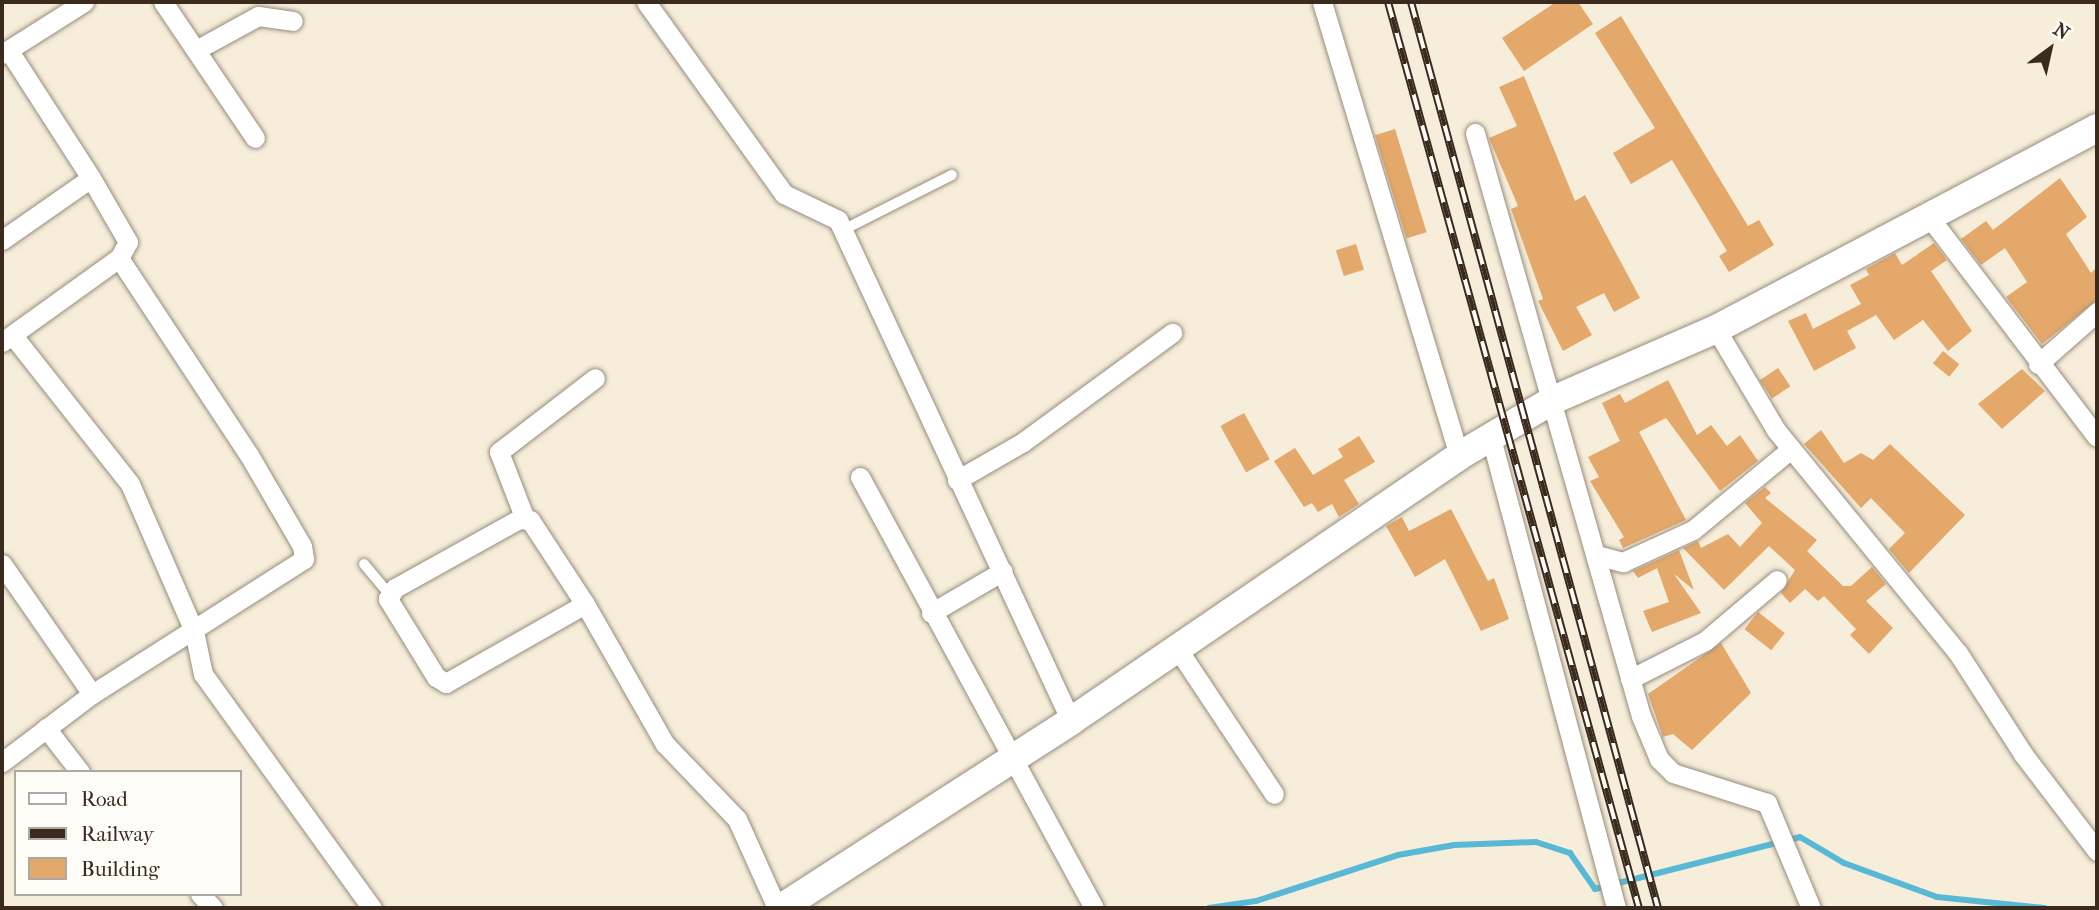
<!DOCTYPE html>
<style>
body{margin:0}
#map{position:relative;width:2099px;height:910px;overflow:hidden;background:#f6edda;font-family:"IM FELL French Canon",serif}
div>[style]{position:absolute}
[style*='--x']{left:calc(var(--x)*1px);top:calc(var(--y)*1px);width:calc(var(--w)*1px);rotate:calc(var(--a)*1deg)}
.stream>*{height:6px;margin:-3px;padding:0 3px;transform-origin:3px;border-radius:3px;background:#58b9d6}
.building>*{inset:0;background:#e4a86a;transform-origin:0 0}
.roads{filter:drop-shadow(0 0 2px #988c7c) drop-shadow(0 0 2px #988c7c)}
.lane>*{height:10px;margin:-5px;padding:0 5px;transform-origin:5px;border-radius:5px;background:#fff}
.street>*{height:19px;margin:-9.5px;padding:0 9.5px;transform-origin:9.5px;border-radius:9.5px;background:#fff}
.secondary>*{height:28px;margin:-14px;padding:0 14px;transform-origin:14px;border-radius:14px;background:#fff}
.rail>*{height:8px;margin-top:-4px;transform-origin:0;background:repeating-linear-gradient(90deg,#fdfcf7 0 16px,#3b2a1e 0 32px);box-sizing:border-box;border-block:2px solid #3b2a1e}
span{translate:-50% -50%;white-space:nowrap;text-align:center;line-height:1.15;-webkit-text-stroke:7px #fdfcf7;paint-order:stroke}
.frame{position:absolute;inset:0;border:4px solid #3b2a1e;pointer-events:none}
.legend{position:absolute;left:14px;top:770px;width:228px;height:126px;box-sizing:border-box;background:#fdfcf7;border:2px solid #afa8a0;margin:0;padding:9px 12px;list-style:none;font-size:21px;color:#3b2a1e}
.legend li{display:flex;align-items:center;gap:14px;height:35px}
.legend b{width:35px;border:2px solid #afa8a0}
.north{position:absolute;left:2015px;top:14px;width:70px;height:70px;-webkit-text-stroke:5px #fdfcf7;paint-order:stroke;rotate:33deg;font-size:19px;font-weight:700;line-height:28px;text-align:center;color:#3b2a1e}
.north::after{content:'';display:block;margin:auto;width:24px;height:32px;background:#3b2a1e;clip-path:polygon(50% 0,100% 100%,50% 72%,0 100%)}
</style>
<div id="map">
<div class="stream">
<div style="--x:1209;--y:908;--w:48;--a:-8.5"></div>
<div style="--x:1256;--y:901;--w:149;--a:-17.9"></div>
<div style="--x:1398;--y:855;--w:57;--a:-10.1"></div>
<div style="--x:1454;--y:845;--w:82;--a:-2.1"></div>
<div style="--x:1536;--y:842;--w:36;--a:18"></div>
<div style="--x:1570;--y:853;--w:44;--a:55.2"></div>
<div style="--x:1595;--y:889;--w:211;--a:-14.2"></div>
<div style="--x:1800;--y:837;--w:51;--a:30.6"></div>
<div style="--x:1844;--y:863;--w:99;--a:20.1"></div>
<div style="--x:1937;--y:897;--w:108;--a:5.9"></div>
</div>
<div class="building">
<div style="clip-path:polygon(1556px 2px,1578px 2px,1593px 24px,1524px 71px,1502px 38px)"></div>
<div style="clip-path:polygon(1621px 16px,1748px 226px,1759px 220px,1774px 245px,1729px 272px,1719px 256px,1727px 251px,1672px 160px,1631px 184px,1613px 153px,1655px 128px,1595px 33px)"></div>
<div style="clip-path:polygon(1524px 76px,1575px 201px,1585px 195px,1640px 298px,1614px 312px,1604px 293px,1576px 307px,1592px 335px,1563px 351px,1538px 301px,1543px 299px,1511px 209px,1518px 206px,1489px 138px,1517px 126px,1499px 87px)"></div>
<div style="left:1395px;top:129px;width:108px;height:21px;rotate:73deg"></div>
<div style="clip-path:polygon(2060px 178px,2087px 217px,2066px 234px,2091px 273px,2097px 267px,2097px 300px,2042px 344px,2006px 297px,2027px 282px,2005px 248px,1981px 265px,1961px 239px,1986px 221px,1993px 230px)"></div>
<div style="clip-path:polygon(1934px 243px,1947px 260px,1931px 271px,1972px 331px,1948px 351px,1923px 320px,1894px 340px,1876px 315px,1847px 331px,1856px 348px,1814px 371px,1788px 321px,1806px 313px,1813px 329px,1861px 304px,1850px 285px,1869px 275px,1866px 269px,1895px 253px,1902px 265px)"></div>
<div style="left:1356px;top:244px;width:27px;height:21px;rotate:73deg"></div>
<div style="left:1943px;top:351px;width:21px;height:16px;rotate:39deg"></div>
<div style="left:1778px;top:368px;width:22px;height:22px;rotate:56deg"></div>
<div style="clip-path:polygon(2022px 369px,2045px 391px,2002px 429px,1978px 404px)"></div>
<div style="clip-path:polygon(1668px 380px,1697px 435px,1711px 425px,1727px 446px,1740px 435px,1758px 461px,1720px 491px,1666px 418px,1639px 432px,1686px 520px,1623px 548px,1619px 540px,1624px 537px,1590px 481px,1599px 477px,1588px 457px,1620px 441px,1602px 403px,1620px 394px,1625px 403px)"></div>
<div style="left:1244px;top:413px;width:53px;height:27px;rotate:61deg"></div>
<div style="clip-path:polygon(1821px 430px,1844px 463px,1861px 453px,1873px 460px,1890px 444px,1965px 515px,1909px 573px,1889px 549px,1905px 533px,1871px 498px,1861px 508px,1804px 444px)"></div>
<div style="clip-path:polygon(1359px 436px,1375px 462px,1344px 480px,1359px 504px,1339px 517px,1332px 504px,1318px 512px,1312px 503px,1304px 507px,1274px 461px,1295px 448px,1313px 475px,1343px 457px,1338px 449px)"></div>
<div style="clip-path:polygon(1765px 487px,1771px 493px,1765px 498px,1817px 540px,1807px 551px,1843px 586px,1851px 586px,1872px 567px,1886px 584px,1866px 601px,1893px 628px,1869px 654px,1850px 635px,1856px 629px,1824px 596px,1818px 601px,1805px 589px,1790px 603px,1781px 593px,1795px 570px,1769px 546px,1724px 590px,1683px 548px,1698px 541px,1701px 548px,1728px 534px,1740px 547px,1762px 523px,1745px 503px)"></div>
<div style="clip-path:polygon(1451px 509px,1488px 581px,1494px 578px,1509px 619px,1481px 631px,1445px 559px,1415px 577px,1386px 526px,1402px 517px,1409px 531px)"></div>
<div style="clip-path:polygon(1679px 550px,1694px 590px,1674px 574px,1701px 613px,1652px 632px,1643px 611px,1669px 602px,1657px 568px,1638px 578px,1633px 571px)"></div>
<div style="left:1758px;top:612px;width:34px;height:22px;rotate:38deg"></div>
<div style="clip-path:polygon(1721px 643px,1751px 693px,1692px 750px,1673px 734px,1663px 737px,1648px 694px)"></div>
</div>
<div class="roads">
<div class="lane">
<div style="--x:843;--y:230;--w:122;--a:-26.8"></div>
<div style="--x:364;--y:564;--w:39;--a:50"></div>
</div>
<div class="street">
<div style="--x:163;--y:2;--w:164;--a:55.9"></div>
<div style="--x:646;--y:2;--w:236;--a:54.3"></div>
<div style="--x:784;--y:194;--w:60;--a:25.7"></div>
<div style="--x:838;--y:220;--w:553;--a:65.06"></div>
<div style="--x:1322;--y:2;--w:474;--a:73.2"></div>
<div style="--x:196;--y:50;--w:71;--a:-28.7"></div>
<div style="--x:258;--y:16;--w:35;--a:8"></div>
<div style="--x:2;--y:54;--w:97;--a:-32.4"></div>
<div style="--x:1475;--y:133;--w:606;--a:74.11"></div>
<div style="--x:1641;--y:716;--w:47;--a:67.3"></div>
<div style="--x:1659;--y:759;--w:20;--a:45"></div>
<div style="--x:1673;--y:773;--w:99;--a:17.7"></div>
<div style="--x:1767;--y:803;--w:114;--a:67.3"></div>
<div style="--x:91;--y:178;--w:74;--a:60"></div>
<div style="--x:128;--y:242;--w:18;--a:119"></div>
<div style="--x:1930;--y:218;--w:275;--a:52.7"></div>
<div style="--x:2;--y:240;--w:108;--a:-34.9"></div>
<div style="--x:91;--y:178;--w:151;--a:-122.8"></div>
<div style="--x:1716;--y:329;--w:117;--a:59.3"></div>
<div style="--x:1776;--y:430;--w:288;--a:50.8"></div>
<div style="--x:1958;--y:653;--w:120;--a:57.2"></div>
<div style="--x:2023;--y:754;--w:122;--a:52.7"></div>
<div style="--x:14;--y:337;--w:187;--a:51.7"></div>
<div style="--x:130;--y:484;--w:160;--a:66.5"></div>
<div style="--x:194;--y:631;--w:44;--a:78.2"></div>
<div style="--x:203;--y:674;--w:289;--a:54.2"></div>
<div style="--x:2;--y:342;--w:144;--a:-35.7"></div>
<div style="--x:119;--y:258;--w:236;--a:56.6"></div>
<div style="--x:249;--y:455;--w:105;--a:59.8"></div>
<div style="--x:302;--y:546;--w:13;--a:81"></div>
<div style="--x:304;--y:559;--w:251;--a:147.5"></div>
<div style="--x:92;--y:694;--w:113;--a:142.9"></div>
<div style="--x:2038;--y:364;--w:79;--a:-41.4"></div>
<div style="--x:1491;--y:438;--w:486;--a:75.1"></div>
<div style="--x:860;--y:477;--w:490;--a:61.5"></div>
<div style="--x:957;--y:480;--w:76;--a:-29.9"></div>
<div style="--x:1023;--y:442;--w:185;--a:-36.2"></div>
<div style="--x:525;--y:519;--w:72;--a:-111.2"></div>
<div style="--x:499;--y:452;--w:121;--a:-37.6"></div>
<div style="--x:1600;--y:556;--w:24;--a:15"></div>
<div style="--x:1623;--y:562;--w:77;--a:-24.6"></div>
<div style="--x:1693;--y:530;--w:127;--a:-39.6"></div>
<div style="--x:2;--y:564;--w:158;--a:55.3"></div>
<div style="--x:585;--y:604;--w:160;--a:150.4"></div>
<div style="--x:446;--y:683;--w:12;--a:-149"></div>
<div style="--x:436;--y:677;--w:92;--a:-121.6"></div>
<div style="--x:388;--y:599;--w:13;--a:-58"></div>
<div style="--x:395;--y:588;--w:142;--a:-29.1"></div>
<div style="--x:519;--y:519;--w:11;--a:5"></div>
<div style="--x:530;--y:520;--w:100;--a:56.8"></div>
<div style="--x:585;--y:604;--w:161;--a:60.3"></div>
<div style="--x:665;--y:744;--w:104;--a:46.2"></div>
<div style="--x:737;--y:819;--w:98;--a:65.8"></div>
<div style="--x:931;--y:613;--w:83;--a:-30.3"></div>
<div style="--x:1177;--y:648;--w:175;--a:56.4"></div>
<div style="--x:1630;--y:679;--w:84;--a:-26.9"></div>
<div style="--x:1705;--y:641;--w:94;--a:-40.3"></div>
<div style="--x:46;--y:728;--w:56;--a:52.3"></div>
<div style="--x:200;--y:894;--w:19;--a:47"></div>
</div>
<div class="secondary">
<div style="--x:781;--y:908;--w:345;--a:-32.8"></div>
<div style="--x:1071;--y:721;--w:470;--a:-34.3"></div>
<div style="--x:1459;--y:456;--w:109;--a:-30.8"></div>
<div style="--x:1553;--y:400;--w:178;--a:-23.5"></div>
<div style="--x:1716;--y:329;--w:431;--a:-27.8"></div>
</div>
</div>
<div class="rail">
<div style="--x:1388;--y:2;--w:940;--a:74.52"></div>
<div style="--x:1411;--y:2;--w:939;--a:74.75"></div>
</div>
<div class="frame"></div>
<ul class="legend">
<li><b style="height:9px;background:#fff"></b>Road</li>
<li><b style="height:9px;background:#3b2a1e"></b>Railway</li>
<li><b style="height:19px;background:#e4a86a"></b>Building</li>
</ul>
<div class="north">N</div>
</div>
